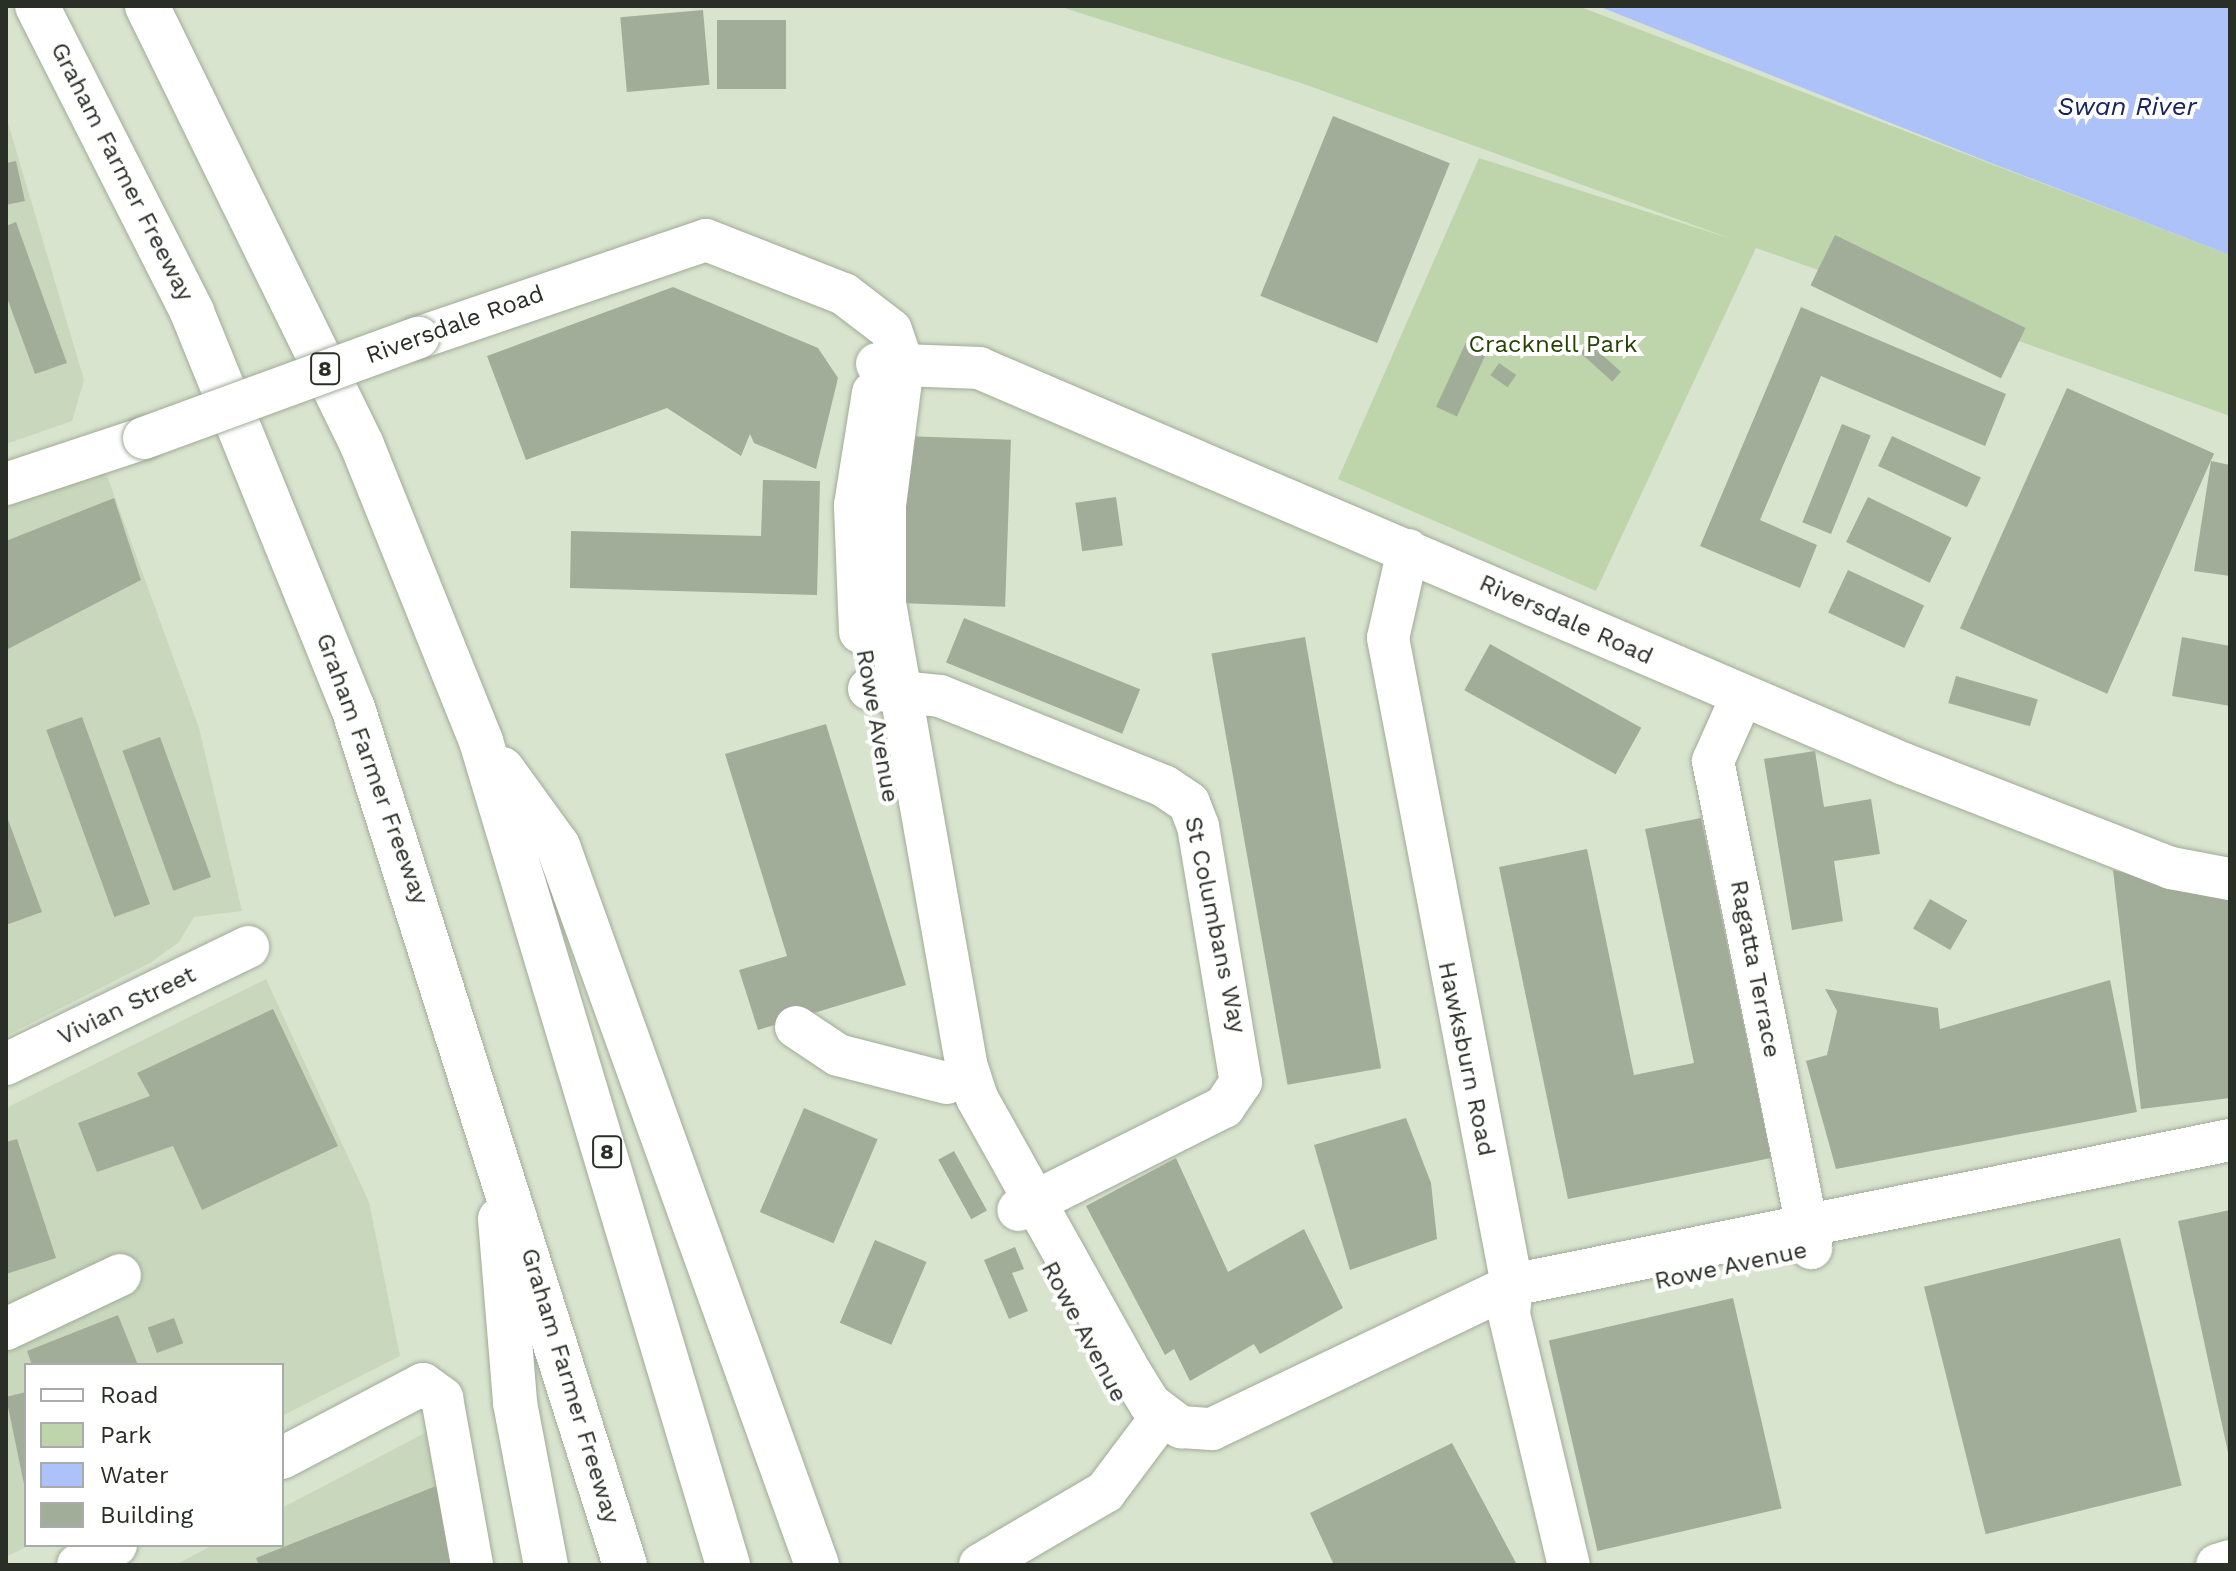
<!DOCTYPE html>
<style>
body{margin:0}
#map{position:relative;width:2236px;height:1571px;overflow:hidden;background:#d8e4ce;font-family:"Work Sans",sans-serif}
div>[style]{position:absolute}
[style*='--x']{left:calc(var(--x)*1px);top:calc(var(--y)*1px);width:calc(var(--w)*1px);rotate:calc(var(--a)*1deg)}
.built>*{inset:0;background:#c9d8bc}
.green>*{inset:0;background:#bed5ab}
.water>*{inset:0;background:#aec2fa}
.building>*{inset:0;background:#a2ad99;transform-origin:0 0}
.roads{filter:drop-shadow(0 0 2px #a0ab97) drop-shadow(0 0 2px #a0ab97)}
.minor>*{height:42px;margin:-21px;padding:0 21px;transform-origin:21px;border-radius:21px;background:#fff}
.highway>*{height:44px;margin:-22px;padding:0 22px;transform-origin:22px;border-radius:22px;background:#fff}
.bridges{filter:drop-shadow(0 0 2px #a0ab97) drop-shadow(0 0 2px #a0ab97)}
.minor-bridge>*{height:42px;margin:-21px;padding:0 21px;transform-origin:21px;border-radius:21px;background:#fff}
span{translate:-50% -50%;white-space:nowrap;text-align:center;line-height:1.15;-webkit-text-stroke:8px #fff;paint-order:stroke}
.shield-label span{padding:2px 6px;background:#fff;border:2px solid;border-radius:6px;-webkit-text-stroke-width:0}
.shield-label{font-size:22px;color:#292e26;font-weight:700}
.street-label{font-size:24px;color:#292e26}
.park-label{font-size:24px;color:#274103}
.water-label{font-size:26px;color:#172362;font-style:italic}
.frame{position:absolute;inset:0;border:8px solid #292e26;pointer-events:none}
.legend{position:absolute;left:24px;top:1363px;width:260px;height:184px;box-sizing:border-box;background:#fff;border:2px solid #a9aba8;margin:0;padding:10px 14px;list-style:none;font-size:24px;color:#292e26}
.legend li{display:flex;align-items:center;gap:16px;height:40px}
.legend b{width:40px;border:2px solid #a9aba8}
</style>
<div id="map">
<div class="built">
<div style="clip-path:polygon(6px 116px,84px 380px,72px 421px,6px 444px)"></div>
<div style="clip-path:polygon(105px 470px,199px 728px,242px 911px,194px 917px,179px 942px,150px 963px,6px 1036px,6px 504px)"></div>
<div style="clip-path:polygon(266px 979px,369px 1202px,400px 1356px,282px 1416px,282px 1365px,26px 1365px,30px 1545px,6px 1557px,6px 1108px)"></div>
<div style="clip-path:polygon(438px 1426px,467px 1565px,175px 1565px,213px 1545px,282px 1545px,282px 1508px)"></div>
</div>
<div class="green">
<div style="clip-path:polygon(1058px 6px,1578px 6px,2230px 255px,2230px 416px,1756px 248px,1596px 591px,1338px 479px,1479px 158px,1732px 239px,1301px 83px)"></div>
</div>
<div class="water">
<div style="clip-path:polygon(1598px 6px,2230px 6px,2230px 255px,1996px 165px)"></div>
</div>
<div class="building">
<div style="left:703px;top:10px;width:75px;height:83px;rotate:85deg"></div>
<div style="left:717px;top:20px;width:69px;height:69px"></div>
<div style="left:1333px;top:116px;width:126px;height:194px;rotate:22deg"></div>
<div style="clip-path:polygon(16px 161px,25px 201px,6px 205px,6px 163px)"></div>
<div style="clip-path:polygon(16px 222px,67px 363px,35px 374px,6px 295px,6px 226px)"></div>
<div style="left:1835px;top:235px;width:212px;height:56px;rotate:26deg"></div>
<div style="clip-path:polygon(673px 287px,818px 348px,838px 378px,816px 469px,754px 443px,750px 434px,741px 456px,667px 408px,526px 460px,487px 356px)"></div>
<div style="clip-path:polygon(1801px 307px,2006px 394px,1985px 446px,1821px 376px,1760px 520px,1817px 545px,1800px 588px,1700px 546px)"></div>
<div style="left:1469px;top:336px;width:23px;height:78px;rotate:25deg"></div>
<div style="left:1589px;top:343px;width:43px;height:13px;rotate:42deg"></div>
<div style="left:1499px;top:363px;width:21px;height:15px;rotate:35deg"></div>
<div style="left:2067px;top:388px;width:161px;height:263px;rotate:24deg"></div>
<div style="left:1842px;top:424px;width:31px;height:106px;rotate:22deg"></div>
<div style="left:904px;top:436px;width:107px;height:167px;rotate:2deg"></div>
<div style="left:1892px;top:436px;width:98px;height:33px;rotate:25deg"></div>
<div style="clip-path:polygon(2211px 461px,2230px 465px,2230px 576px,2194px 571px)"></div>
<div style="clip-path:polygon(763px 480px,820px 481px,817px 595px,570px 588px,571px 531px,761px 536px)"></div>
<div style="left:1116px;top:497px;width:49px;height:41px;rotate:82deg"></div>
<div style="left:1868px;top:497px;width:93px;height:50px;rotate:26deg"></div>
<div style="clip-path:polygon(114px 498px,141px 580px,6px 650px,6px 541px)"></div>
<div style="left:1848px;top:570px;width:84px;height:47px;rotate:25deg"></div>
<div style="left:964px;top:618px;width:190px;height:48px;rotate:22deg"></div>
<div style="left:1305px;top:637px;width:438px;height:95px;rotate:80deg"></div>
<div style="clip-path:polygon(2182px 637px,2230px 646px,2230px 706px,2172px 696px)"></div>
<div style="left:1490px;top:644px;width:173px;height:53px;rotate:29deg"></div>
<div style="left:1956px;top:676px;width:85px;height:28px;rotate:16deg"></div>
<div style="left:82px;top:717px;width:199px;height:38px;rotate:70deg"></div>
<div style="clip-path:polygon(826px 724px,906px 985px,758px 1030px,739px 970px,787px 956px,725px 754px)"></div>
<div style="left:160px;top:737px;width:149px;height:40px;rotate:70deg"></div>
<div style="clip-path:polygon(1815px 751px,1824px 807px,1871px 799px,1880px 854px,1834px 861px,1843px 921px,1792px 930px,1764px 759px)"></div>
<div style="clip-path:polygon(6px 814px,42px 912px,6px 925px)"></div>
<div style="clip-path:polygon(1701px 818px,1771px 1158px,1568px 1199px,1499px 867px,1587px 849px,1634px 1075px,1694px 1063px,1645px 829px)"></div>
<div style="clip-path:polygon(2113px 870px,2230px 899px,2230px 1098px,2141px 1109px)"></div>
<div style="left:1930px;top:899px;width:43px;height:34px;rotate:30deg"></div>
<div style="clip-path:polygon(2110px 980px,2137px 1112px,1836px 1169px,1806px 1061px,1827px 1055px,1837px 1011px,1825px 989px,1938px 1008px,1940px 1029px)"></div>
<div style="clip-path:polygon(273px 1009px,338px 1146px,202px 1210px,173px 1146px,97px 1172px,78px 1123px,150px 1096px,137px 1073px)"></div>
<div style="left:804px;top:1108px;width:80px;height:113px;rotate:23deg"></div>
<div style="clip-path:polygon(1406px 1118px,1431px 1183px,1437px 1239px,1350px 1270px,1314px 1145px)"></div>
<div style="clip-path:polygon(17px 1139px,56px 1258px,6px 1274px,6px 1142px)"></div>
<div style="left:954px;top:1151px;width:68px;height:18px;rotate:61deg"></div>
<div style="clip-path:polygon(1176px 1158px,1228px 1272px,1304px 1229px,1343px 1308px,1260px 1354px,1254px 1344px,1190px 1381px,1174px 1349px,1165px 1355px,1086px 1206px)"></div>
<div style="clip-path:polygon(2230px 1210px,2230px 1457px,2229px 1457px,2178px 1221px)"></div>
<div style="left:2120px;top:1238px;width:255px;height:202px;rotate:76deg"></div>
<div style="left:875px;top:1240px;width:56px;height:90px;rotate:23deg"></div>
<div style="clip-path:polygon(1015px 1247px,1024px 1269px,1012px 1273px,1028px 1311px,1009px 1319px,984px 1260px)"></div>
<div style="left:1733px;top:1298px;width:216px;height:189px;rotate:77deg"></div>
<div style="clip-path:polygon(118px 1315px,138px 1365px,32px 1365px,27px 1351px)"></div>
<div style="left:174px;top:1318px;width:27px;height:28px;rotate:70deg"></div>
<div style="clip-path:polygon(26px 1392px,26px 1489px,25px 1489px,6px 1397px)"></div>
<div style="clip-path:polygon(1452px 1443px,1517px 1565px,1334px 1565px,1310px 1513px)"></div>
<div style="clip-path:polygon(436px 1486px,465px 1557px,446px 1565px,259px 1565px,256px 1558px)"></div>
</div>
<div class="roads">
<div class="minor">
<div style="--x:418;--y:338;--w:304;--a:-18.8"></div>
<div style="--x:706;--y:240;--w:148;--a:21.4"></div>
<div style="--x:844;--y:294;--w:59;--a:37.5"></div>
<div style="--x:891;--y:330;--w:37;--a:71"></div>
<div style="--x:903;--y:365;--w:141;--a:97.3"></div>
<div style="--x:885;--y:505;--w:98;--a:90"></div>
<div style="--x:885;--y:603;--w:468;--a:80"></div>
<div style="--x:966;--y:1064;--w:36;--a:72"></div>
<div style="--x:977;--y:1098;--w:306;--a:60.8"></div>
<div style="--x:1126;--y:1365;--w:46;--a:58.4"></div>
<div style="--x:1150;--y:1404;--w:39;--a:37"></div>
<div style="--x:1181;--y:1427;--w:31;--a:4"></div>
<div style="--x:1212;--y:1429;--w:333;--a:-25.6"></div>
<div style="--x:1512;--y:1285;--w:732;--a:-11.42"></div>
<div style="--x:877;--y:364;--w:102;--a:2.2"></div>
<div style="--x:979;--y:368;--w:1006;--a:23.18"></div>
<div style="--x:1904;--y:764;--w:287;--a:21.3"></div>
<div style="--x:2171;--y:868;--w:60;--a:10.6"></div>
<div style="--x:6;--y:484;--w:145;--a:-18.4"></div>
<div style="--x:1408;--y:550;--w:90;--a:102.8"></div>
<div style="--x:1388;--y:638;--w:659;--a:79.15"></div>
<div style="--x:1512;--y:1285;--w:29;--a:96"></div>
<div style="--x:1509;--y:1314;--w:258;--a:76.6"></div>
<div style="--x:860;--y:632;--w:127;--a:-92.3"></div>
<div style="--x:855;--y:505;--w:114;--a:-80.9"></div>
<div style="--x:869;--y:689;--w:71;--a:5.6"></div>
<div style="--x:940;--y:696;--w:241;--a:21.9"></div>
<div style="--x:1164;--y:786;--w:30;--a:34"></div>
<div style="--x:1189;--y:803;--w:25;--a:69"></div>
<div style="--x:1198;--y:826;--w:260;--a:80.5"></div>
<div style="--x:1241;--y:1082;--w:30;--a:124"></div>
<div style="--x:1224;--y:1107;--w:230;--a:153.4"></div>
<div style="--x:1742;--y:696;--w:71;--a:114"></div>
<div style="--x:1713;--y:761;--w:497;--a:78.6"></div>
<div style="--x:796;--y:1027;--w:50;--a:33.7"></div>
<div style="--x:838;--y:1055;--w:112;--a:14.5"></div>
<div style="--x:6;--y:1064;--w:269;--a:-25.8"></div>
<div style="--x:6;--y:1329;--w:126;--a:-25.3"></div>
<div style="--x:282;--y:1458;--w:159;--a:-27.7"></div>
<div style="--x:423;--y:1384;--w:24;--a:36"></div>
<div style="--x:442;--y:1398;--w:170;--a:79.8"></div>
<div style="--x:78;--y:1565;--w:43;--a:-27.8"></div>
<div style="--x:980;--y:1565;--w:145;--a:-30.3"></div>
<div style="--x:1105;--y:1492;--w:95;--a:-53.1"></div>
<div style="--x:2217;--y:1565;--w:14;--a:-17"></div>
</div>
<div class="highway">
<div style="--x:37;--y:6;--w:343;--a:63.1"></div>
<div style="--x:192;--y:312;--w:427;--a:67.9"></div>
<div style="--x:353;--y:708;--w:899;--a:72.39"></div>
<div style="--x:147;--y:6;--w:489;--a:63.9"></div>
<div style="--x:362;--y:445;--w:319;--a:68.1"></div>
<div style="--x:481;--y:741;--w:860;--a:73.31"></div>
<div style="--x:502;--y:769;--w:95;--a:54"></div>
<div style="--x:558;--y:846;--w:764;--a:70.19"></div>
<div style="--x:500;--y:1219;--w:185;--a:85.3"></div>
<div style="--x:515;--y:1403;--w:165;--a:79.2"></div>
</div>
</div>
<div class="bridges">
<div class="minor-bridge">
<div style="--x:144;--y:438;--w:292;--a:-20.1"></div>
</div>
</div>
<div class="shield-label">
<span style="left:325px;top:369px">8</span>
<span style="left:607px;top:1152px">8</span>
</div>
<div class="street-label">
<span style="left:122px;top:172px;rotate:63deg">Graham Farmer Freeway</span>
<span style="left:455px;top:325px;rotate:-20deg">Riversdale Road</span>
<span style="left:1566px;top:620px;rotate:24deg">Riversdale Road</span>
<span style="left:877px;top:726px;rotate:80deg">Rowe Avenue</span>
<span style="left:372px;top:769px;rotate:70deg">Graham Farmer Freeway</span>
<span style="left:1215px;top:925px;rotate:78deg">St Columbans Way</span>
<span style="left:1755px;top:969px;rotate:79deg">Ragatta Terrace</span>
<span style="left:127px;top:1006px;rotate:-26deg">Vivian Street</span>
<span style="left:1466px;top:1059px;rotate:78deg">Hawksburn Road</span>
<span style="left:1731px;top:1266px;rotate:-12deg">Rowe Avenue</span>
<span style="left:1084px;top:1332px;rotate:62deg">Rowe Avenue</span>
<span style="left:570px;top:1386px;rotate:73deg">Graham Farmer Freeway</span>
</div>
<div class="park-label">
<span style="left:1553px;top:345px">Cracknell Park</span>
</div>
<div class="water-label">
<span style="left:2127px;top:107px">Swan River</span>
</div>
<div class="frame"></div>
<ul class="legend">
<li><b style="height:10px;background:#fff"></b>Road</li>
<li><b style="height:22px;background:#bed5ab"></b>Park</li>
<li><b style="height:22px;background:#aec2fa"></b>Water</li>
<li><b style="height:22px;background:#a2ad99"></b>Building</li>
</ul>
</div>
